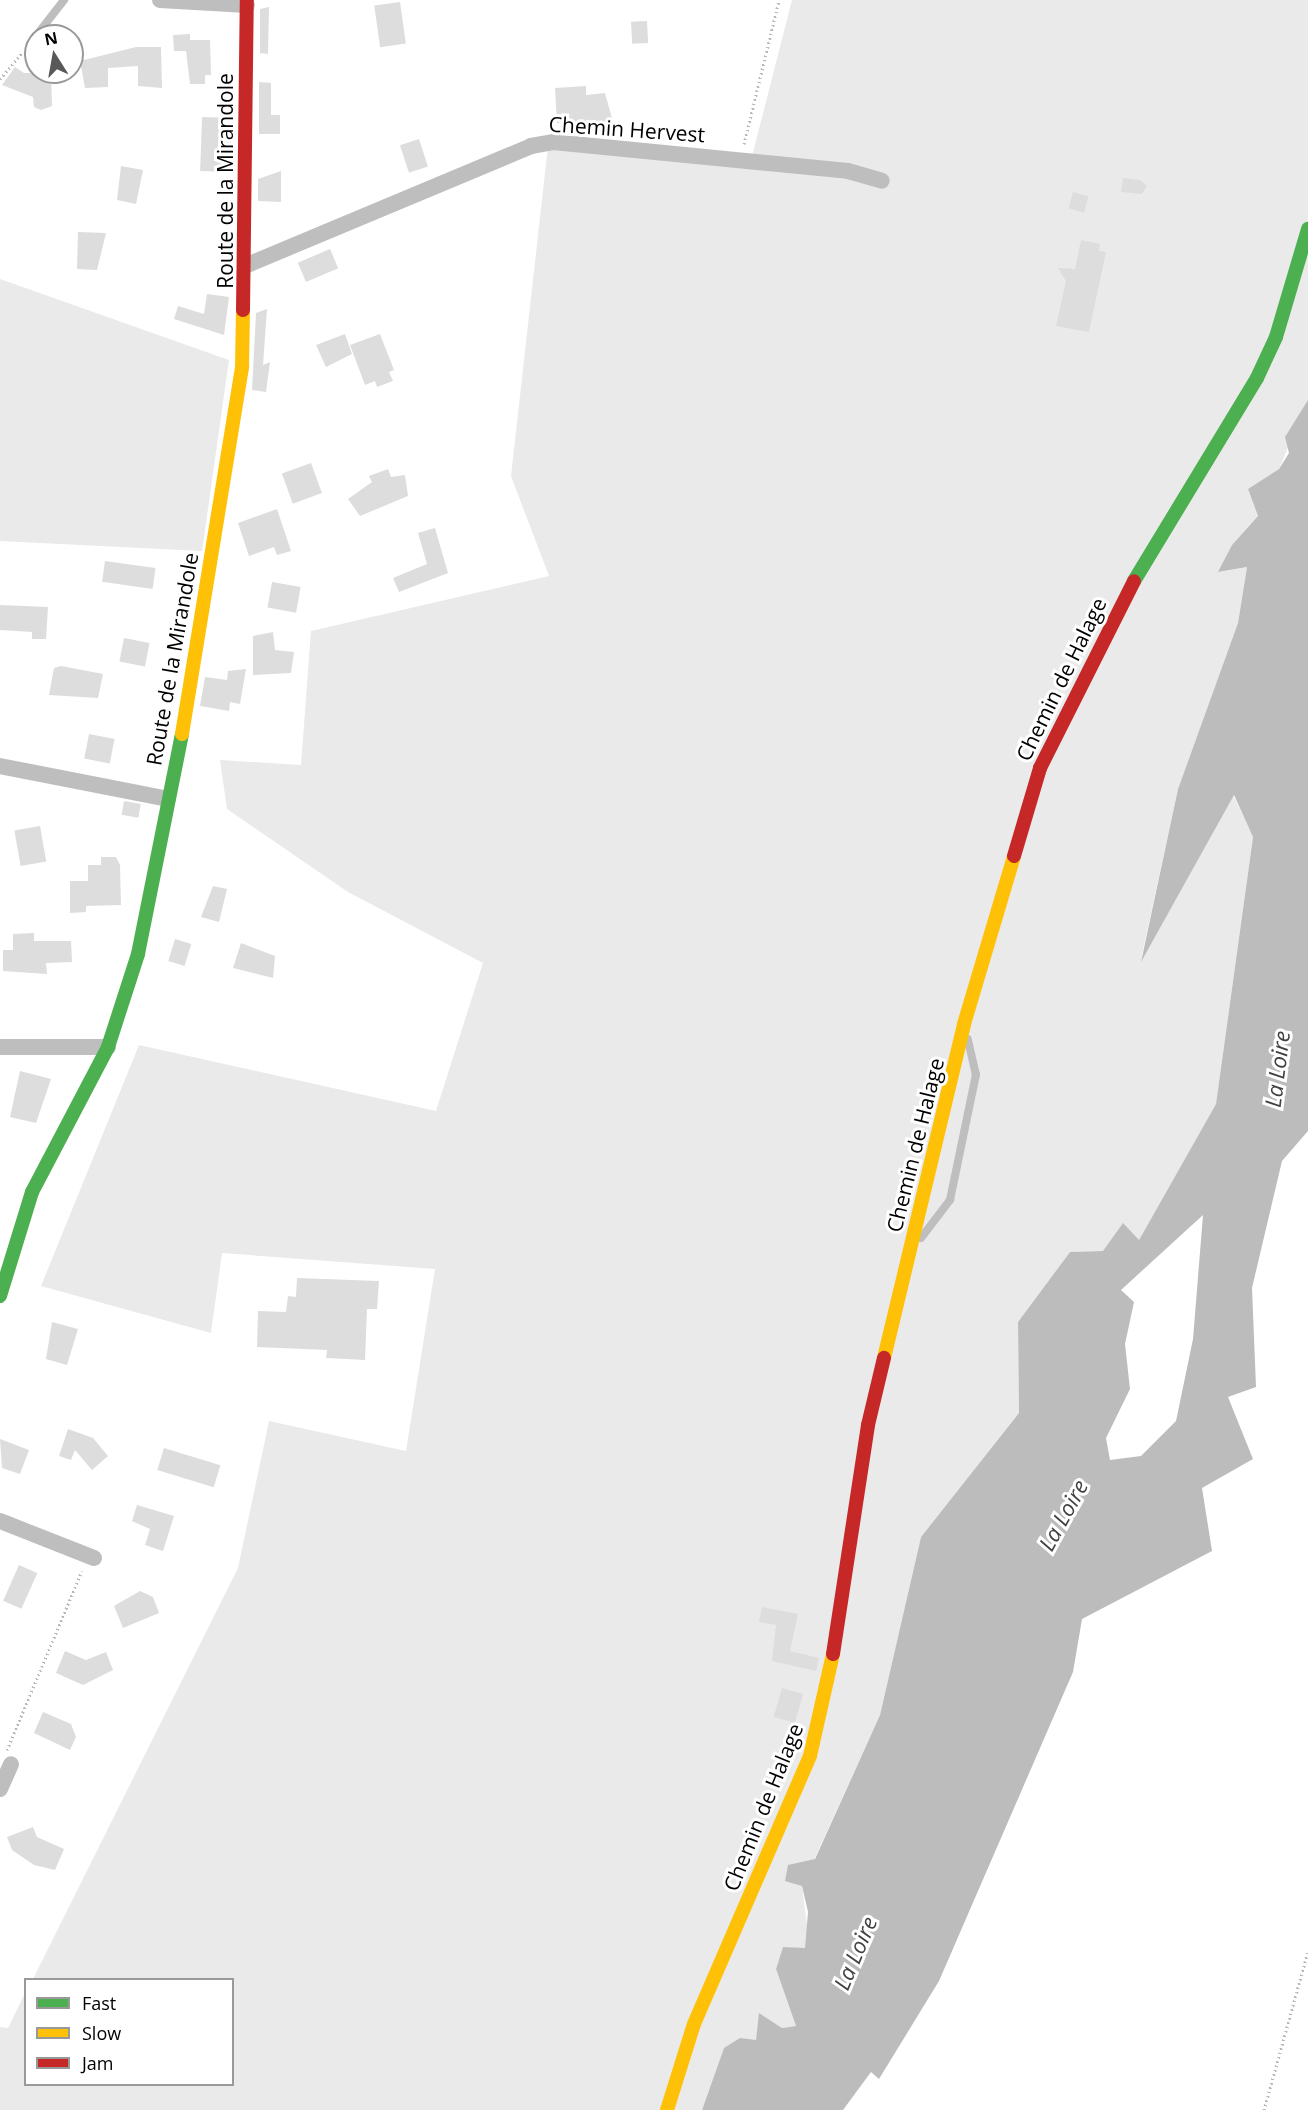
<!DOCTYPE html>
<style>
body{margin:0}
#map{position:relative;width:1308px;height:2110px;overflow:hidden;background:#fff;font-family:"Open Sans",sans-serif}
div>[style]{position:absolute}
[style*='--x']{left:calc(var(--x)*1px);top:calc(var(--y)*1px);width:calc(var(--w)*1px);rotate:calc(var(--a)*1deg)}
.green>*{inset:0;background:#eaeaea}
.water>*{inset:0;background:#bcbcbc}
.building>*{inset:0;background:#ddd;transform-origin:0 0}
.path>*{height:3px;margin-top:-1.5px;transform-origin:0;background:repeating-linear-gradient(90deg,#b8b8b8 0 1.5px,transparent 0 4.5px)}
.lane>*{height:8px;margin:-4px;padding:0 4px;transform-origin:4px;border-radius:4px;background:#bebebe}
.street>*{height:16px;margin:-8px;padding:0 8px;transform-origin:8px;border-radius:8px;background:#bebebe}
.fast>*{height:14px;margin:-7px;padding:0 7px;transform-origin:7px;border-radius:7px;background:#4caf50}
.slow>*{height:14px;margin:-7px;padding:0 7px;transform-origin:7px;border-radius:7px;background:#ffc107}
.jam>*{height:14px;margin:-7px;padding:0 7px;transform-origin:7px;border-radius:7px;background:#c62828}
span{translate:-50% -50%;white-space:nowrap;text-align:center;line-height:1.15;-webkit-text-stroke:6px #fff;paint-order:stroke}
.street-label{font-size:21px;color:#000}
.water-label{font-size:22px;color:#414141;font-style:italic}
.legend{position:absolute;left:24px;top:1978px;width:210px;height:108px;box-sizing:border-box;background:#fff;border:2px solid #999;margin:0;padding:8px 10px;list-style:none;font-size:18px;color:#000}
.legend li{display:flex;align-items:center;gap:12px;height:30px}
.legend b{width:30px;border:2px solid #999}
.north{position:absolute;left:24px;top:24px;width:60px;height:60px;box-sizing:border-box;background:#fff;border:2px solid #999;border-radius:50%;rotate:349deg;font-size:16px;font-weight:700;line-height:24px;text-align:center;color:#000}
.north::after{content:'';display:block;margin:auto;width:21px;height:27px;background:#595959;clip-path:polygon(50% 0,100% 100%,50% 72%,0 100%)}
</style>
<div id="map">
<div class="green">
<div style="clip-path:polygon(792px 0,1308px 0,1308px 400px,1279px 469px,1248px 489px,1258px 516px,1232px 545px,1219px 572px,1247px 567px,1238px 623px,1178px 789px,1141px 959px,1233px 795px,1253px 836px,1216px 1104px,1139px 1240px,1103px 1251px,1070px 1252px,1018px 1322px,1019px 1413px,921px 1537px,880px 1715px,802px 1886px,809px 1941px,805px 1949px,783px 1947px,776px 1969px,796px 2026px,782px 2028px,760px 2014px,756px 2041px,724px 2048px,702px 2110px,0 2110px,0 2027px,8px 2028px,25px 1993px,26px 2084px,232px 2084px,232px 1980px,33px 1979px,238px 1568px,269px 1421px,406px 1451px,435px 1269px,222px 1253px,211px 1333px,41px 1286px,139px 1045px,436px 1111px,483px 963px,348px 892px,227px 809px,220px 760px,301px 765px,311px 631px,549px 576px,511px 476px,548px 146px,749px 168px)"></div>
<div style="clip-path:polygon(0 279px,229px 360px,202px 551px,0 541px)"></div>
</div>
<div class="water">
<div style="clip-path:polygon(evenodd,1308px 400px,1308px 1131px,1282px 1161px,1252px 1288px,1256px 1387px,1228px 1397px,1253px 1459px,1202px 1488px,1212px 1551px,1082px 1619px,1073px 1672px,939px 1981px,879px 2079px,871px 2072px,843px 2110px,702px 2110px,724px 2048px,740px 2038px,756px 2040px,759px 2013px,782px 2028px,796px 2026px,776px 1969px,783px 1947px,805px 1948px,808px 1912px,802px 1886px,785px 1881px,788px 1865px,815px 1859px,880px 1715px,921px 1537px,1019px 1413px,1018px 1322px,1070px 1252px,1103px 1251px,1123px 1223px,1139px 1240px,1216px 1104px,1253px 837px,1234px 795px,1141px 962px,1178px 789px,1238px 623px,1247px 567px,1218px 572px,1232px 545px,1258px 516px,1248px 489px,1279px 469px,1289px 453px,1285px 437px,1308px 400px,1203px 1215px,1193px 1339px,1176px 1421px,1141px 1456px,1110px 1460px,1106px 1438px,1130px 1389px,1125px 1344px,1134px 1302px,1121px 1290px,1203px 1215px)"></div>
</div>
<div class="building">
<div style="left:400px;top:2px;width:42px;height:26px;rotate:82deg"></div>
<div style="clip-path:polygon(269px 7px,268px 54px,260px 53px,260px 9px)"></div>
<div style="left:647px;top:21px;width:22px;height:16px;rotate:87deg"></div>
<div style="clip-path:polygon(190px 34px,190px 40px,210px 40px,211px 75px,205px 75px,205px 84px,190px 84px,186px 51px,174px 51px,173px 35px)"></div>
<div style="clip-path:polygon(136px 47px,161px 47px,162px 88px,138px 86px,138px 66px,108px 68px,108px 87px,85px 88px,80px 61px)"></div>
<div style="clip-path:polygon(15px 67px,24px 73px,51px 73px,52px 106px,41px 110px,34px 107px,33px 97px,2px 85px)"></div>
<div style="clip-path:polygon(259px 82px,271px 83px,271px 115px,280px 115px,280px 134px,259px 134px)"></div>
<div style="clip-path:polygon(586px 86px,586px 95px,605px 93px,613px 122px,557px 123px,555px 88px)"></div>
<div style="left:232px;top:118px;width:54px;height:30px;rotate:92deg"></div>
<div style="left:419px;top:139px;width:29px;height:20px;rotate:72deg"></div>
<div style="clip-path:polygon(121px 166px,143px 170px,136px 204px,117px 200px)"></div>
<div style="clip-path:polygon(281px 171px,281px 202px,258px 201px,258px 179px)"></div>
<div style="clip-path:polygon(1123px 178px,1140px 180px,1147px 186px,1142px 194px,1121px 192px)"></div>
<div style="left:1073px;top:192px;width:16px;height:17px;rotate:15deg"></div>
<div style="clip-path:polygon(78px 232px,106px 233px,97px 270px,77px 269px)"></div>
<div style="clip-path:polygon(1081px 240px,1100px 244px,1099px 251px,1106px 252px,1089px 332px,1056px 326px,1066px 281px,1058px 268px,1075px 269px)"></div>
<div style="left:330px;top:249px;width:21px;height:35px;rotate:67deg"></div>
<div style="clip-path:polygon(207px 294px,229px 297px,224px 335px,174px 319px,178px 306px,204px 314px)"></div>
<div style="clip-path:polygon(267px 309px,263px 365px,270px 362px,266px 392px,252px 390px,256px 313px)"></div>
<div style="clip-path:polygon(345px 334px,352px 354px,326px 367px,316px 345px)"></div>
<div style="clip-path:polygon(380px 334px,394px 370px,389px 372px,393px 381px,377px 387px,375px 381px,365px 385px,350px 345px)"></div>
<div style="left:311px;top:463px;width:32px;height:31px;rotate:70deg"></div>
<div style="clip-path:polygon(388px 469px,391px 477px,405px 475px,408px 496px,360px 516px,348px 499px,372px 482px,369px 476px)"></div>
<div style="clip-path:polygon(277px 509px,291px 551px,277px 555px,274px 547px,249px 556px,238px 523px)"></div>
<div style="clip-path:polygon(435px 528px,448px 573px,399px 592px,393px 578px,427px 564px,418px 533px)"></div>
<div style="left:105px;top:561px;width:51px;height:21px;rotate:8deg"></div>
<div style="left:272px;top:582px;width:29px;height:26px;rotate:10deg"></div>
<div style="clip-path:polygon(0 605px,48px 607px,46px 639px,32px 639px,32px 632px,0 630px)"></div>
<div style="clip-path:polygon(273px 632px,275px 650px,294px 652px,291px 673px,253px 675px,253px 636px)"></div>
<div style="left:124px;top:638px;width:26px;height:24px;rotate:11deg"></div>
<div style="clip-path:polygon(61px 666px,103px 674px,98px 698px,49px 695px,54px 668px)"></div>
<div style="clip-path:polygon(246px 669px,240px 704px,230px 702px,229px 711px,200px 706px,205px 677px,227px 680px,228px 671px)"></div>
<div style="left:89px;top:734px;width:26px;height:25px;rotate:11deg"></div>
<div style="left:124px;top:801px;width:17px;height:14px;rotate:10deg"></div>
<div style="left:40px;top:826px;width:36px;height:26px;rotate:80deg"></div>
<div style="clip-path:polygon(101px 857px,116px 857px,120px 865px,121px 905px,86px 906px,86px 912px,70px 913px,70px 881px,88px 881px,88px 865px,101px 865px)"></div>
<div style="clip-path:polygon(213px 886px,227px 889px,219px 922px,201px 917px)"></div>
<div style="clip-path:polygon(34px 933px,34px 941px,71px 941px,72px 962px,46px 963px,47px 974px,3px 971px,3px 950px,13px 950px,13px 934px)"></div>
<div style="left:175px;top:939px;width:17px;height:23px;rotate:17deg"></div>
<div style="clip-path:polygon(241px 943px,275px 956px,273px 978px,233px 968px)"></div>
<div style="clip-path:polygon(20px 1071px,51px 1079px,36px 1123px,10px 1117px)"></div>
<div style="clip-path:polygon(297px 1278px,379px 1281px,377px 1309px,367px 1309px,365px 1360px,326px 1358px,327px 1350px,257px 1347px,258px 1311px,286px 1312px,288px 1296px,296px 1297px)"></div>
<div style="clip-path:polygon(52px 1322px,78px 1329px,67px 1365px,46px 1359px)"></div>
<div style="clip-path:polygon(68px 1429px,93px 1438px,108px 1456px,92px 1470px,75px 1450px,71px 1460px,59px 1456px)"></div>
<div style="clip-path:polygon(0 1439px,29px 1450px,20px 1474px,2px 1468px)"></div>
<div style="left:164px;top:1448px;width:59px;height:23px;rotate:17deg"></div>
<div style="clip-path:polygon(137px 1505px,174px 1516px,163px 1551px,145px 1545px,150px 1529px,132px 1521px)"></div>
<div style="left:19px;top:1565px;width:20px;height:39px;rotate:24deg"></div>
<div style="clip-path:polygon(140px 1591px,153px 1597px,159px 1613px,123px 1628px,114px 1606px)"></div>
<div style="clip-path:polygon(762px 1607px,798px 1614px,790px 1651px,819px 1658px,816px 1671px,772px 1661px,776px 1625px,759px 1622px)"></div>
<div style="clip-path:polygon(65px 1651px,86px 1660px,106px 1652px,113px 1670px,83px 1685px,56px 1673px)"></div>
<div style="left:782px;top:1688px;width:22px;height:30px;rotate:16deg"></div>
<div style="clip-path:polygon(43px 1712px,71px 1724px,76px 1737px,70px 1750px,34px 1733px)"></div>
<div style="clip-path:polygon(33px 1827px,37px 1837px,64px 1849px,55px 1870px,34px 1865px,12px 1850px,7px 1837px)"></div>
</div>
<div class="path">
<div style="--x:0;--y:79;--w:34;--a:-50"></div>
<div style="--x:744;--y:144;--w:148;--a:-76.3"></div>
<div style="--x:7;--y:1750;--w:194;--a:-67.3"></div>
<div style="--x:1264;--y:2110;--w:165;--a:-74.5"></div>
</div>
<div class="lane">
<div style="--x:36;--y:36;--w:46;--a:-52.1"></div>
<div style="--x:30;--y:44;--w:10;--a:-53"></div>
<div style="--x:921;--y:1238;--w:48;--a:-52.7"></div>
<div style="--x:950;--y:1200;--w:128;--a:-78.3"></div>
<div style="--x:976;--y:1075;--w:37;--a:-103"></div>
</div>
<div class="street">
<div style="--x:160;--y:0;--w:87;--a:3.3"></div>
<div style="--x:247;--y:265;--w:308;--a:-22.7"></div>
<div style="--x:531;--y:146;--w:22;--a:-10"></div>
<div style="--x:553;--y:142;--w:296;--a:5.6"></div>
<div style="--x:848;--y:171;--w:35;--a:16"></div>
<div style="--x:0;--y:766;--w:171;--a:11.1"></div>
<div style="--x:0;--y:1047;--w:108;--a:0"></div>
<div style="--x:0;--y:1521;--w:101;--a:21.5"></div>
<div style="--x:0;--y:1789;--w:27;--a:-66"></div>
</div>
<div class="fast">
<div style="--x:1134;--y:581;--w:237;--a:-58.8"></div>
<div style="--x:1257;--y:378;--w:45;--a:-65.1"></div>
<div style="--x:1276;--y:337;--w:113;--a:-73.5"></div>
<div style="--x:0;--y:1296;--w:109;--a:-72.9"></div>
<div style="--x:32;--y:1192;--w:164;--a:-62.3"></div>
<div style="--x:108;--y:1047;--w:98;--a:-72.1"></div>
<div style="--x:138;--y:954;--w:224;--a:-78.7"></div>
</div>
<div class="slow">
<div style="--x:182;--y:734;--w:372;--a:-80.7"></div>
<div style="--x:242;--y:367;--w:57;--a:-89"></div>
<div style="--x:884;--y:1358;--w:343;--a:-76.5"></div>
<div style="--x:964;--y:1024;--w:175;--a:-73.4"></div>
<div style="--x:667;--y:2110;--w:90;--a:-72.6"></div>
<div style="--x:694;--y:2024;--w:292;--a:-66.6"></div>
<div style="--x:810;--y:1756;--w:105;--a:-77.3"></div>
</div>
<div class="jam">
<div style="--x:243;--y:310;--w:310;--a:-89.3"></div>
<div style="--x:1014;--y:856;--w:92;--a:-73.5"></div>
<div style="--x:1040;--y:768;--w:209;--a:-63.3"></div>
<div style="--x:833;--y:1654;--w:232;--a:-81.3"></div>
<div style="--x:868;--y:1425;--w:69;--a:-76.6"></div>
</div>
<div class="street-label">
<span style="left:627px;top:129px;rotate:4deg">Chemin Hervest</span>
<span style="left:225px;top:181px;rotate:-90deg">Route de la Mirandole</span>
<span style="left:172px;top:659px;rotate:-80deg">Route de la Mirandole</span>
<span style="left:1061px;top:679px;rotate:-64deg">Chemin de Halage</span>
<span style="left:915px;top:1145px;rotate:-76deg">Chemin de Halage</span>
<span style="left:763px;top:1807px;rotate:-68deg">Chemin de Halage</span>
</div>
<div class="water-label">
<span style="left:1277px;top:1069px;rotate:-83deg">La Loire</span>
<span style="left:1063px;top:1515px;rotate:-61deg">La Loire</span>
<span style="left:855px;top:1953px;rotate:-67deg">La Loire</span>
</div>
<ul class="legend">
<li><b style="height:8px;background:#4caf50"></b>Fast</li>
<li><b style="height:8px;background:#ffc107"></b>Slow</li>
<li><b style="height:8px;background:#c62828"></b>Jam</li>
</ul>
<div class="north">N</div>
</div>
